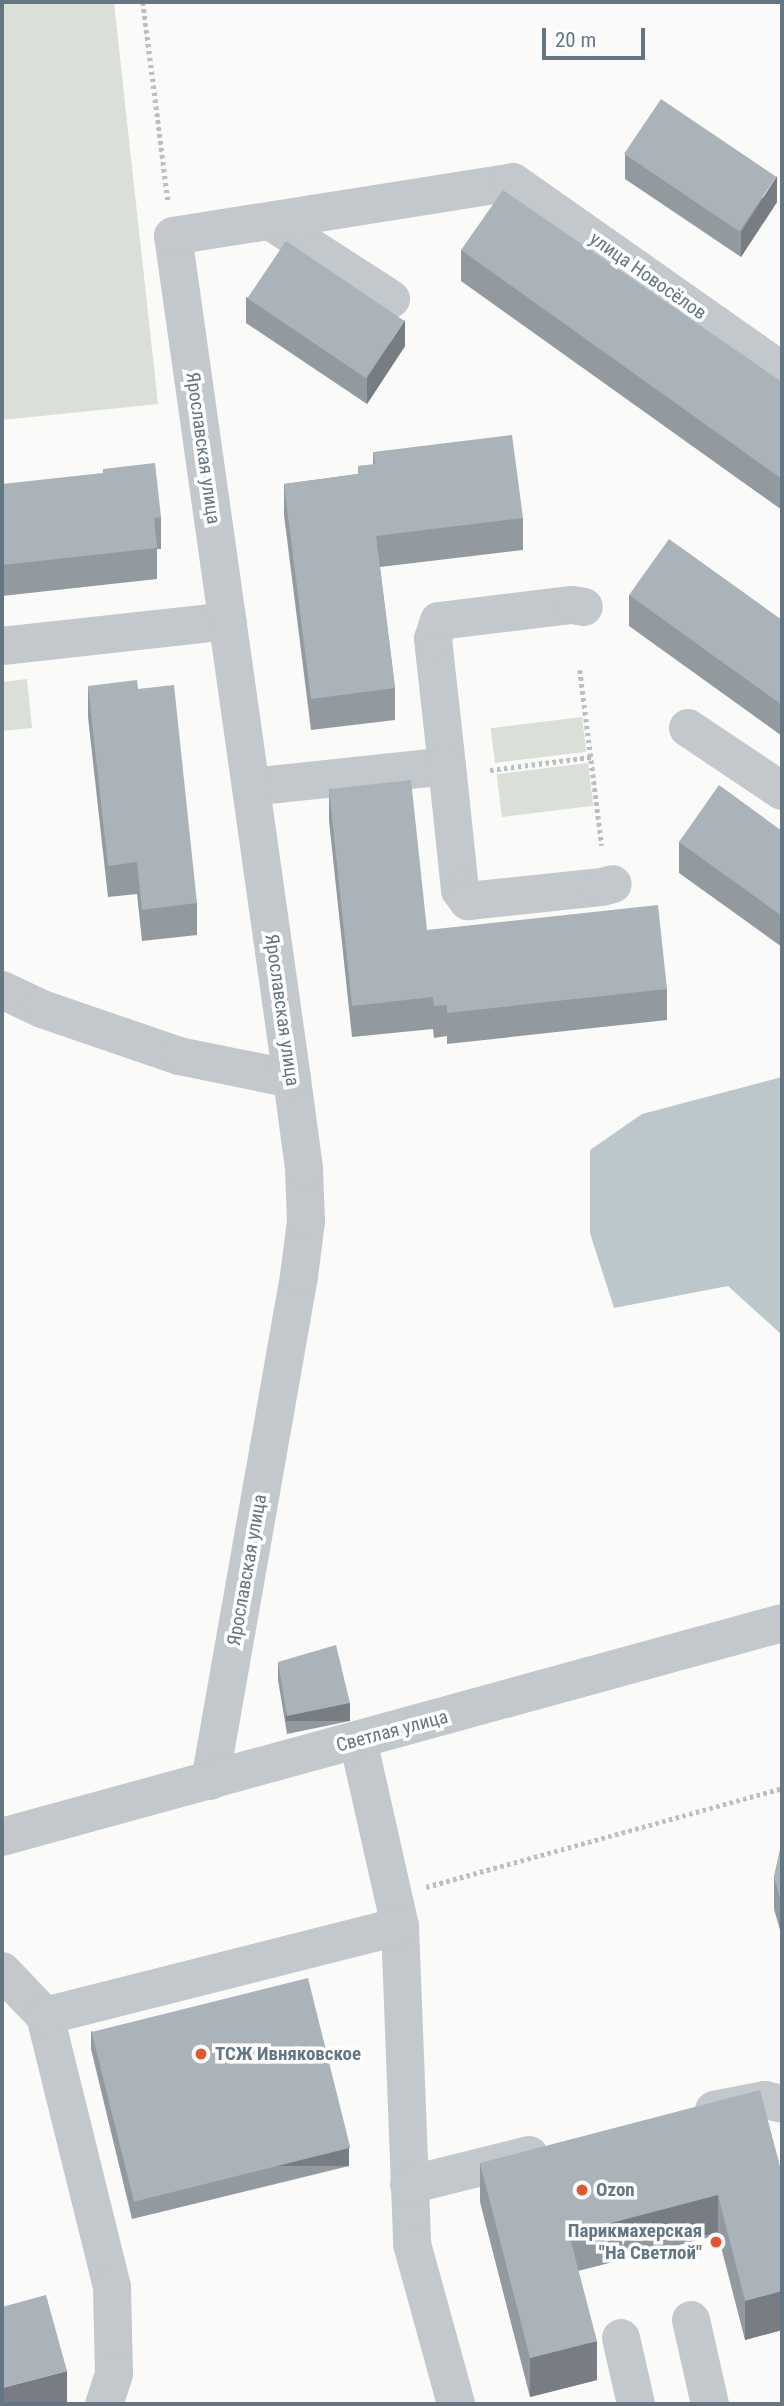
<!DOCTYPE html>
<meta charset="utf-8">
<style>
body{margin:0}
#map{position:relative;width:784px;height:2406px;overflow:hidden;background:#fafaf8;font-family:"Roboto Condensed",sans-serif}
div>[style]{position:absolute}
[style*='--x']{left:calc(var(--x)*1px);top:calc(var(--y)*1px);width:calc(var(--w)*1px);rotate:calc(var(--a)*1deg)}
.green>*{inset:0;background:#dadfd7;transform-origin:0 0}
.water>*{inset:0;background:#bbc7cb}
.path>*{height:4.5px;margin-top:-2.25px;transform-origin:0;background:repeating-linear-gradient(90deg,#bbbfc2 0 3.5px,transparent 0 7px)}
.minor>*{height:38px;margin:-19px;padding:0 19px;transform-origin:19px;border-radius:19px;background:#c3c8cc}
.wall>*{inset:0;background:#929a9f}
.shaded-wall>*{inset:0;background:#777d82;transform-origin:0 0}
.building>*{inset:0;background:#aab3b9;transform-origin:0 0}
.dots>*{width:19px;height:19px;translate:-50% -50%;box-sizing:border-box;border:4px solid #fff;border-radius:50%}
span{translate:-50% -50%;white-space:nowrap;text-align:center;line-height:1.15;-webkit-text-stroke:7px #fff;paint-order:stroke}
.street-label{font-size:19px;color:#657683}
.poi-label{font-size:19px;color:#657683;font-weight:700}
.left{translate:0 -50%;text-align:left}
.right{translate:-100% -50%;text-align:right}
.frame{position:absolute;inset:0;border:4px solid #657683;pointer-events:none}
.scale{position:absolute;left:542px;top:28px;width:103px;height:32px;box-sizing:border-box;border:4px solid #657683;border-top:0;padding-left:9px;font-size:21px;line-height:24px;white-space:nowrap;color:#657683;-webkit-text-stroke:5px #fff;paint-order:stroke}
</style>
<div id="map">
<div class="green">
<div style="clip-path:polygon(7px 2px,114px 3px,158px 404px,2px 420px,2px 3px)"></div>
<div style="clip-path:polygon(27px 679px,32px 728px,2px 731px,2px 682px)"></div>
<div style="left:582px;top:717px;width:35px;height:92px;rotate:83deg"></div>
<div style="left:588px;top:763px;width:43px;height:92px;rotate:83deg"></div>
</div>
<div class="water">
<div style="clip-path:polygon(782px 1077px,782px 1335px,728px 1286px,614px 1308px,590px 1233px,590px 1150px,642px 1114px)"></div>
</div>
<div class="path">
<div style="--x:143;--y:2;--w:201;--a:82.8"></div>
<div style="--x:580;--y:670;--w:177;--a:82.9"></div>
<div style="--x:490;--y:770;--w:102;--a:-7.3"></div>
<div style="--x:426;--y:1887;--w:370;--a:-15.5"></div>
</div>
<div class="minor">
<div style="--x:270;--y:221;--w:144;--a:32.8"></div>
<div style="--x:2;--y:646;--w:227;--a:-6.3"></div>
<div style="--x:688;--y:728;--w:113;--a:33.8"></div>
<div style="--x:447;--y:766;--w:128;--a:-96.3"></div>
<div style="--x:433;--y:639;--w:19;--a:-72"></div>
<div style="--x:439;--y:621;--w:134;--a:-6.9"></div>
<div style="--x:572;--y:605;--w:12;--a:9"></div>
<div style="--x:251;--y:787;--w:197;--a:-6.1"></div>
<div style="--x:447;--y:766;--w:125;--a:84"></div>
<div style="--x:460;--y:890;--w:14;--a:54"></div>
<div style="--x:468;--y:901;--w:135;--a:-6"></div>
<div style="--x:602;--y:887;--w:11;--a:-15"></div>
<div style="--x:2;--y:990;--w:44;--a:25.4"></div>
<div style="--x:42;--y:1009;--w:145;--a:18.9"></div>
<div style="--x:179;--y:1056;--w:115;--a:11.5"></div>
<div style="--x:358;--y:1740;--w:191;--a:77.3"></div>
<div style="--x:400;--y:1926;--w:318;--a:87.8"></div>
<div style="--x:412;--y:2244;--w:166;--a:74.6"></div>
<div style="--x:210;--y:1781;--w:513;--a:-80"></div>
<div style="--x:299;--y:1276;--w:55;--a:-82.7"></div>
<div style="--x:306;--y:1221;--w:53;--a:-92.2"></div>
<div style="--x:304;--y:1168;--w:90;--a:-97.7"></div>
<div style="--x:292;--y:1079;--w:851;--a:-98.03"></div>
<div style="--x:173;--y:236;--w:344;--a:-9"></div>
<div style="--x:513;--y:182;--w:329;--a:35.1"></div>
<div style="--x:2;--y:1837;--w:809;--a:-15.34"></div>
<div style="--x:2;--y:1971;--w:62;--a:46.3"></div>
<div style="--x:45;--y:2016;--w:279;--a:76.1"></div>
<div style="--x:112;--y:2287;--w:87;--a:88.7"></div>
<div style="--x:114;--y:2374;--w:32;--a:108"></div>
<div style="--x:45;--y:2016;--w:366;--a:-14.2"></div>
<div style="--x:714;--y:2110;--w:52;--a:-11.1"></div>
<div style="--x:765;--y:2100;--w:17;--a:13"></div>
<div style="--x:409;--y:2185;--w:124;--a:-14"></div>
<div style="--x:691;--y:2320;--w:86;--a:77.3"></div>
<div style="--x:621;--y:2338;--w:68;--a:77.2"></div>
</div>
<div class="wall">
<div style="clip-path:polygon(625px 154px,777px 202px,741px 257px,625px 179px)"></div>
<div style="clip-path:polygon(461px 250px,782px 382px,782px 510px,461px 281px)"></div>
<div style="clip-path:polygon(246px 297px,405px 346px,367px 404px,246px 323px)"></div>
<div style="clip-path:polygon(373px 452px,523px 518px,523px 550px,380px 567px,395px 688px,395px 720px,311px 730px,284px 515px,284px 484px,358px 474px,358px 466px,373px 465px)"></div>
<div style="clip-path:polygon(2px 484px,161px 517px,161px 549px,157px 549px,157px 579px,2px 596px)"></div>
<div style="clip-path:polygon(629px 595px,782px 620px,782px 736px,629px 626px)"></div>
<div style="clip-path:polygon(88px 686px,138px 689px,197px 903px,197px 935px,142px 941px,137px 894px,108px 897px,88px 717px)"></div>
<div style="clip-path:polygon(329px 789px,427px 930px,667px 989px,667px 1020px,447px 1044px,447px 1036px,434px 1038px,433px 1029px,352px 1037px,329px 821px)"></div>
<div style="clip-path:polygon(782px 831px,782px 947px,679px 873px,679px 842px)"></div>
<div style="clip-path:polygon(278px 1662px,350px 1721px,287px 1734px,278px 1680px)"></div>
<div style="clip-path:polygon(782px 1841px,782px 1937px,774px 1909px,774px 1877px)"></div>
<div style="clip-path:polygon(91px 2031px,349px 2166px,132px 2219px,91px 2049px)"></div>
<div style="clip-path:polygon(480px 2163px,782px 2174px,782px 2330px,745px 2340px,718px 2235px,578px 2271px,597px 2380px,530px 2397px,480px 2202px)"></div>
</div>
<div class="shaded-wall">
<div style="clip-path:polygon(777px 176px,777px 202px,741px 257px,741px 232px)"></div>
<div style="clip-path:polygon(405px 320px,405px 346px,367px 404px,367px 378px)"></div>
<div style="left:350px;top:1703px;width:18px;height:64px;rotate:90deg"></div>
<div style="left:349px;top:2148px;width:18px;height:223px;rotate:90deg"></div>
<div style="left:718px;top:2195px;width:40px;height:154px;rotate:90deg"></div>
<div style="clip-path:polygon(782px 2291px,782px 2330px,745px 2340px,745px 2301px)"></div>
<div style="clip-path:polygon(597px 2341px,597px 2380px,530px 2397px,530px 2358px)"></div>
<div style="clip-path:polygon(67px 2371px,67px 2404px,2px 2404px,2px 2388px)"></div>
</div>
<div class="building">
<div style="left:661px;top:99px;width:139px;height:66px;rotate:34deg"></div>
<div style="clip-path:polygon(503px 190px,782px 382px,782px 479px,461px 250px)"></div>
<div style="left:286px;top:241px;width:143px;height:69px;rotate:34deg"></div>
<div style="clip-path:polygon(512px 435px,523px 518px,376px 536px,395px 688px,311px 699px,284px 484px,358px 474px,358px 466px,375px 464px,373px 452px)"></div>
<div style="clip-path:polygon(155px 463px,161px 517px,154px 518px,157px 548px,2px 565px,2px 484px,103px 473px,103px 469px)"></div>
<div style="clip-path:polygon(669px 539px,782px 620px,782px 705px,629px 595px)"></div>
<div style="clip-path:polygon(137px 680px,138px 689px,174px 685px,197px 903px,142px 910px,137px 862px,108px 866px,88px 686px)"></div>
<div style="clip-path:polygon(411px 780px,427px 930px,658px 905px,667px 989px,447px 1013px,447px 1005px,434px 1006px,433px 997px,352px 1006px,329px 789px)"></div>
<div style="clip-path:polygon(719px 785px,782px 831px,782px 916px,679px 842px)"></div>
<div style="clip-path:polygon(336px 1645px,350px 1703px,287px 1716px,278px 1662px)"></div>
<div style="clip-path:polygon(782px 1841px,782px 1905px,774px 1877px)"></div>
<div style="left:308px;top:1978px;width:175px;height:223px;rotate:76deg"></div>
<div style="clip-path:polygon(760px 2090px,782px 2174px,782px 2291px,745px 2301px,718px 2195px,569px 2234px,597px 2341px,530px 2358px,480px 2163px)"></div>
<div style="clip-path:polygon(46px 2295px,67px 2371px,2px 2388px,2px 2307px)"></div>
</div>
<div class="dots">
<div style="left:201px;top:2054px;background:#e4572e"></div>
<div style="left:582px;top:2190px;background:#e4572e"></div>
<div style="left:716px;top:2242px;background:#e4572e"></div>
</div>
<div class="street-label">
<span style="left:648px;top:276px;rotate:35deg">улица Новосёлов</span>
<span style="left:203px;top:448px;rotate:82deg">Ярославская улица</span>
<span style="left:282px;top:1010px;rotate:82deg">Ярославская улица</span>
<span style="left:247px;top:1570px;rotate:-80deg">Ярославская улица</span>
<span style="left:392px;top:1731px;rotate:-15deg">Светлая улица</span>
</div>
<div class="poi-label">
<span class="left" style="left:215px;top:2054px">ТСЖ Ивняковское</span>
<span class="left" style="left:596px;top:2190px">Ozon</span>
<span class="right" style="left:702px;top:2242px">Парикмахерская<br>"На Светлой"</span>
</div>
<div class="frame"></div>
<div class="scale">20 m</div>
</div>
